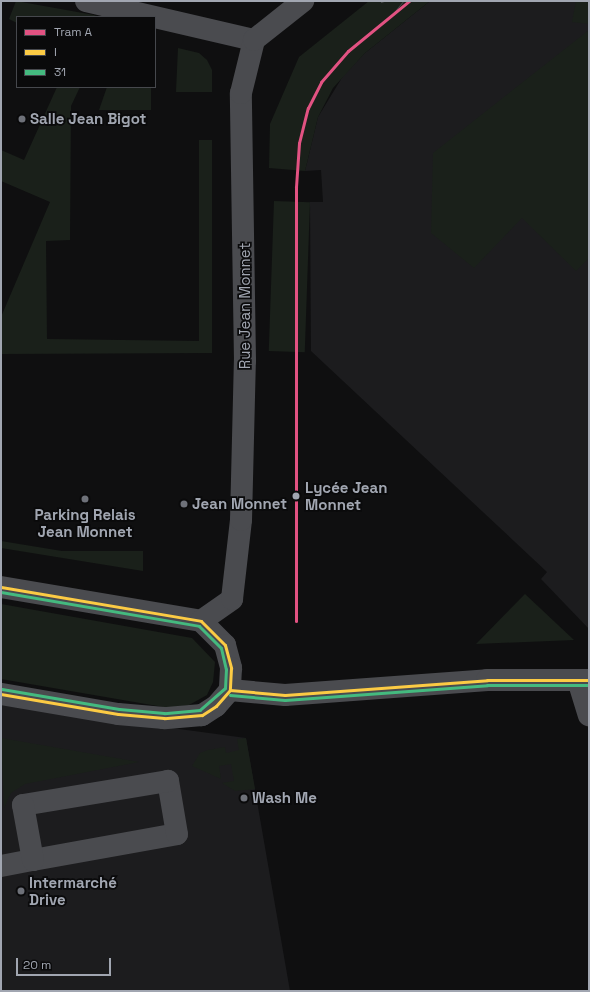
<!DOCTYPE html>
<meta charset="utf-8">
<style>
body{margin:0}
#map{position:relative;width:590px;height:992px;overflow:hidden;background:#0f0f10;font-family:"Space Grotesk",sans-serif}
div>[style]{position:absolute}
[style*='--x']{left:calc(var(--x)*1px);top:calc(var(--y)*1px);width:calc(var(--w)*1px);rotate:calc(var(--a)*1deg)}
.built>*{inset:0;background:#1c1c1e}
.green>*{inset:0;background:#1a201a;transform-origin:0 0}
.minor>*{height:22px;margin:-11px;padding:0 11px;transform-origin:11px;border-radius:11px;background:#4a4b4f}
.tram>*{height:1px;margin:-0.5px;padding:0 0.5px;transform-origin:0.5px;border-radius:0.5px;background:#454648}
.bus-1>*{height:3px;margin:-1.5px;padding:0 1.5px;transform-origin:1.5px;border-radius:1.5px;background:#fccb44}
.bus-2>*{height:3px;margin:-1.5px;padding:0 1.5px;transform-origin:1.5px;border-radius:1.5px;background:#44ba7f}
.tram-1>*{height:3px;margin:-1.5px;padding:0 1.5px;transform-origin:1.5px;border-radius:1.5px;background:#e25282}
.dots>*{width:11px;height:11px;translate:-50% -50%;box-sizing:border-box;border:2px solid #0a0a0b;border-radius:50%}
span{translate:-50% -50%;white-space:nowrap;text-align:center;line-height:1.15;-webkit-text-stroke:3.5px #0a0a0b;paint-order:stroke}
.poi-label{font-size:15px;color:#a1a6b1;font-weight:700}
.left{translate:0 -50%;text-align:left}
.street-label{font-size:15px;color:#a1a6b1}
.stop-label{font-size:15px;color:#a1a6b1;font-weight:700}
.frame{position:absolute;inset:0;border:2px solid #a1a6b1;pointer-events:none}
.legend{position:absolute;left:16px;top:16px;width:140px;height:72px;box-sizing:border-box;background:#0a0a0b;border:1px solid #46484d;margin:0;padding:5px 7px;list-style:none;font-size:12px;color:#a1a6b1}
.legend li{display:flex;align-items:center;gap:8px;height:20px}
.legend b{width:20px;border:1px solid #46484d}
.scale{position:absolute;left:16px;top:958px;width:95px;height:18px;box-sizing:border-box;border:2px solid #a1a6b1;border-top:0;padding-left:5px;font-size:12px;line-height:14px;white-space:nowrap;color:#a1a6b1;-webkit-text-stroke:3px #0a0a0b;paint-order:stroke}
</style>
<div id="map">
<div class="built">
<div style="clip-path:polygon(430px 1px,589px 1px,589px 629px,541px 579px,547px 572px,311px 351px,310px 202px,323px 202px,321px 170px,305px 171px,318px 117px,343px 76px,365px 53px)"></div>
<div style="clip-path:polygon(1px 705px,246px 738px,290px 991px,1px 991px)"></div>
</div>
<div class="green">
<div style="clip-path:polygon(16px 1px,94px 15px,98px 17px,17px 17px,17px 23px,9px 19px)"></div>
<div style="clip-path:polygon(369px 1px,430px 1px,365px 53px,333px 88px,318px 117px,305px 171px,269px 168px,270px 124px,299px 57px)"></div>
<div style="clip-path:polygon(576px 1px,589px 1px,589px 24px,572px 22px)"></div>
<div style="clip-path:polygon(589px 30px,589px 258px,576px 271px,522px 218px,474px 268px,431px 233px,433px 153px)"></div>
<div style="clip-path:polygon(178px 48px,199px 53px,207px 60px,212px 70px,212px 92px,176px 92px)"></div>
<div style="clip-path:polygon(57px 87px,80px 87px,71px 106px,70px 240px,46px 241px,47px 339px,199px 341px,199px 140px,212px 140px,212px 353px,1px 354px,1px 317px,50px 202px,1px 181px,1px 150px,24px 160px)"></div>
<div style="clip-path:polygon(107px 87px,151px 87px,151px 110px,99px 110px)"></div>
<div style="left:274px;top:201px;width:36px;height:150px;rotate:2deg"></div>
<div style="clip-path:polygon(1px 541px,62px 551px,143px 551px,143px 571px,1px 548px)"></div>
<div style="clip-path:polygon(525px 594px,574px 640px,476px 644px)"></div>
<div style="clip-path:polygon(1px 604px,192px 638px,215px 662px,213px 682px,207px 695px,189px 705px,169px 708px,1px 679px)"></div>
<div style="clip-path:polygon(1px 738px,139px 762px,25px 784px,11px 793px,4px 808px)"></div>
<div style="clip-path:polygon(246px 738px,255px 789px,235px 791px,222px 783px,234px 781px,231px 764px,219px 766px,221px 779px,192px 766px,200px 753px,208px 750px,225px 747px,226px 753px,239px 750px,237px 739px)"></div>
</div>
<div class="minor">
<div style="--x:86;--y:1;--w:172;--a:13.1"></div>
<div style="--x:1;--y:587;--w:203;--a:9.6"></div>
<div style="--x:201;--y:621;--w:34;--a:45"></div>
<div style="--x:225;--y:645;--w:24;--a:75"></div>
<div style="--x:231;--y:668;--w:22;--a:93"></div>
<div style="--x:230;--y:690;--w:21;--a:131"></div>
<div style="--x:216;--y:706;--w:17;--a:147"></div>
<div style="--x:202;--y:715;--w:38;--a:175"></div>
<div style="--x:164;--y:718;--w:46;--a:-175"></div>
<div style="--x:118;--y:714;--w:119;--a:-170.3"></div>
<div style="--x:201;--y:621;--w:38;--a:-35"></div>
<div style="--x:232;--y:599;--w:80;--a:-83.5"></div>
<div style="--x:241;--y:520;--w:159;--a:-88.6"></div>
<div style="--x:245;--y:361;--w:268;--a:-90.9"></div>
<div style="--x:241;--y:93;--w:55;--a:-76.2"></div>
<div style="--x:254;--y:40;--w:63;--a:-38.5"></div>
<div style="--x:578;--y:680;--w:37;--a:73"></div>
<div style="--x:230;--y:690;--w:55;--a:5.2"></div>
<div style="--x:285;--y:695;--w:203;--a:-4.2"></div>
<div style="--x:487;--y:680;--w:102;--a:0"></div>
<div style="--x:1;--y:866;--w:33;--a:-11"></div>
<div style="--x:33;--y:860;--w:146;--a:-10.2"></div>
<div style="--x:177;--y:834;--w:54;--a:-99.6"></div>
<div style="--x:168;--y:781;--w:147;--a:170.6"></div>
<div style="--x:23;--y:805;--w:56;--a:79.7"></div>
</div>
<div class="tram">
<div style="--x:381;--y:2;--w:3;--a:-18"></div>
<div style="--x:391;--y:16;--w:19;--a:-51"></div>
</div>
<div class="bus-1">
<div style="--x:1;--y:587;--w:203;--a:9.6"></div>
<div style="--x:201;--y:621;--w:34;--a:45"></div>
<div style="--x:225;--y:645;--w:24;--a:75"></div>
<div style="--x:231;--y:668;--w:22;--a:93"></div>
<div style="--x:230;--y:690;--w:21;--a:131"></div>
<div style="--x:216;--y:706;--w:17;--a:147"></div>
<div style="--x:202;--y:715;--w:38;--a:175"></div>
<div style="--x:164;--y:718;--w:46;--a:-175"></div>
<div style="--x:118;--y:714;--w:119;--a:-170.3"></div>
<div style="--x:230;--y:690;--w:55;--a:5.2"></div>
<div style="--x:285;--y:695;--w:203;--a:-4.2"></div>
<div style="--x:487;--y:680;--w:102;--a:0"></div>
</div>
<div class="bus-2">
<div style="--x:1;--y:592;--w:201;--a:9.7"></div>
<div style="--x:199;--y:626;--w:31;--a:45"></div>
<div style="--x:221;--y:648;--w:22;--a:77"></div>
<div style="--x:226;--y:669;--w:19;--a:93"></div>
<div style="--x:225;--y:688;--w:33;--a:139"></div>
<div style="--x:200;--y:710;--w:36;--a:175"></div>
<div style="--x:164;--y:713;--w:45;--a:-174.9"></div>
<div style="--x:119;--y:709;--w:119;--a:-170.3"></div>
<div style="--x:230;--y:695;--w:55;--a:5.2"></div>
<div style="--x:285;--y:700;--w:203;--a:-4.2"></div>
<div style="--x:487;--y:685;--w:102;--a:0"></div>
</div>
<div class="tram-1">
<div style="--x:296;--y:621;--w:434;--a:-90"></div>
<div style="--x:296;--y:187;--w:44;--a:-86.1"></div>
<div style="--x:299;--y:143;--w:36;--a:-76"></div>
<div style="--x:308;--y:108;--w:29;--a:-63"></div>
<div style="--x:321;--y:82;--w:41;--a:-48.9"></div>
<div style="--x:348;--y:51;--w:79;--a:-39.3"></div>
</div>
<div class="dots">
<div style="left:22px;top:119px;background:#6e7179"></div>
<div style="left:296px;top:496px;background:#a1a6b1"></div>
<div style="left:85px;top:499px;background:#6e7179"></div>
<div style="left:184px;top:504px;background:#6e7179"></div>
<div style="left:244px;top:798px;background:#6e7179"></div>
<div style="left:21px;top:891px;background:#6e7179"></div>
</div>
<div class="poi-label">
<span class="left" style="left:30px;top:119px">Salle Jean Bigot</span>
<span class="left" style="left:192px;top:504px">Jean Monnet</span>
<span style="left:85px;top:523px">Parking Relais<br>Jean Monnet</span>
<span class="left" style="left:252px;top:798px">Wash Me</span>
<span class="left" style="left:29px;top:891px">Intermarché<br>Drive</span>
</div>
<div class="street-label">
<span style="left:245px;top:306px;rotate:-90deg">Rue Jean Monnet</span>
</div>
<div class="stop-label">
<span class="left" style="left:305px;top:496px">Lycée Jean<br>Monnet</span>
</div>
<div class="frame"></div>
<ul class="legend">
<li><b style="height:5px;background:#e25282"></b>Tram A</li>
<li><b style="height:5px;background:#fccb44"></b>I</li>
<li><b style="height:5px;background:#44ba7f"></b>31</li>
</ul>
<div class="scale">20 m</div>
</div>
